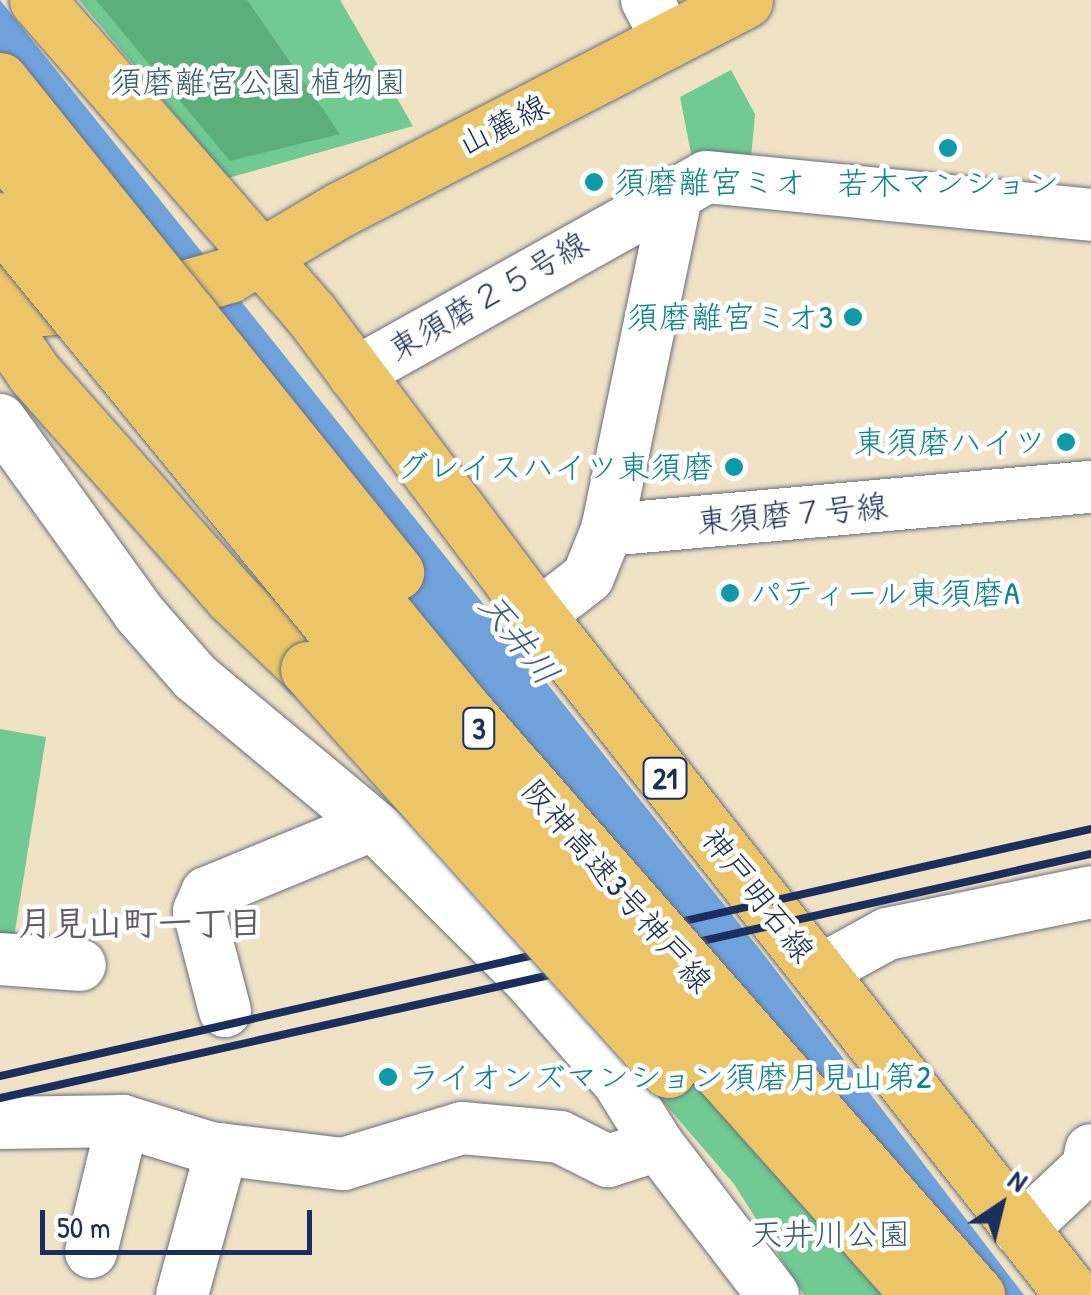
<!DOCTYPE html>
<meta charset="utf-8">
<style>
body{margin:0}
#map{position:relative;width:1091px;height:1295px;overflow:hidden;background:#f0e2c5;font-family:"Patrick Hand","Klee One",sans-serif}
div>[style]{position:absolute}
[style*='--x']{left:calc(var(--x)*1px);top:calc(var(--y)*1px);width:calc(var(--w)*1px);rotate:calc(var(--a)*1deg)}
.green>*{inset:0;background:#70ca91}
.forest>*{inset:0;background:#5cae7b}
.water>*{inset:0;background:#6fa2db}
.roads{filter:drop-shadow(0 0 2px #666e82) drop-shadow(0 0 2px #666e82)}
.minor>*{height:52px;margin:-26px;padding:0 26px;transform-origin:26px;border-radius:26px;background:#fff}
.major>*{height:55px;margin:-27.5px;padding:0 27.5px;transform-origin:27.5px;border-radius:27.5px;background:#edc569}
.highway>*{height:55px;margin:-27.5px;padding:0 27.5px;transform-origin:27.5px;border-radius:27.5px;background:#edc569}
.rail>*{height:8px;margin:-4px;padding:0 4px;transform-origin:4px;border-radius:4px;background:#1b2f5e}
.bridges{filter:drop-shadow(0 0 2px #666e82) drop-shadow(0 0 2px #666e82)}
.highway-bridge>*{height:55px;margin:-27.5px;padding:0 27.5px;transform-origin:27.5px;border-radius:27.5px;background:#edc569}
.dots>*{width:28px;height:28px;translate:-50% -50%;box-sizing:border-box;border:5px solid #fff;border-radius:50%}
span{translate:-50% -50%;white-space:nowrap;text-align:center;line-height:1.15;-webkit-text-stroke:9px #fff;paint-order:stroke}
.shield-label span{padding:2px 8px;background:#fff;border:2px solid;border-radius:8px;-webkit-text-stroke-width:0}
.shield-label{font-size:30px;color:#1b2f5e;font-weight:700}
.park-label{font-size:32px;color:#355e6d}
.street-label{font-size:32px;color:#1b2f5e}
.culture-label{font-size:32px;color:#0d838f}
.left{translate:0 -50%;text-align:left}
.right{translate:-100% -50%;text-align:right}
.water-label{font-size:35px;color:#3d5d90;font-style:italic}
.neighbourhood-label{font-size:35px;color:#605c69;font-weight:700}
.north{position:absolute;left:951px;top:1155px;width:100px;height:100px;-webkit-text-stroke:8px #fff;paint-order:stroke;rotate:35deg;font-size:28px;font-weight:700;line-height:40px;text-align:center;color:#1b2f5e}
.north::after{content:'';display:block;margin:auto;width:35px;height:45px;background:#1b2f5e;clip-path:polygon(50% 0,100% 100%,50% 72%,0 100%)}
.scale{position:absolute;left:40px;top:1210px;width:272px;height:45px;box-sizing:border-box;border:5px solid #1b2f5e;border-top:0;padding-left:12px;font-size:30px;line-height:35px;white-space:nowrap;color:#1b2f5e;-webkit-text-stroke:8px #fff;paint-order:stroke}
</style>
<div id="map">
<div class="green">
<div style="clip-path:polygon(79px 0,340px 0,413px 126px,228px 178px)"></div>
<div style="clip-path:polygon(731px 70px,755px 114px,750px 169px,693px 163px,680px 97px)"></div>
<div style="clip-path:polygon(0 729px,46px 737px,12px 950px,0 949px)"></div>
<div style="clip-path:polygon(683px 954px,946px 1295px,804px 1295px,734px 1184px,561px 983px)"></div>
</div>
<div class="forest">
<div style="clip-path:polygon(96px 0,247px 0,340px 134px,230px 161px)"></div>
</div>
<div class="water">
<div style="clip-path:polygon(0 0,761px 951px,1024px 1295px,942px 1295px,0 109px)"></div>
</div>
<div class="roads">
<div class="minor">
<div style="--x:647;--y:0;--w:45;--a:62.3"></div>
<div style="--x:354;--y:374;--w:403;--a:-29.2"></div>
<div style="--x:706;--y:177;--w:387;--a:5.6"></div>
<div style="--x:0;--y:420;--w:238;--a:54.2"></div>
<div style="--x:139;--y:613;--w:85;--a:48.8"></div>
<div style="--x:195;--y:677;--w:244;--a:39.8"></div>
<div style="--x:382;--y:833;--w:206;--a:44.8"></div>
<div style="--x:528;--y:978;--w:137;--a:48.9"></div>
<div style="--x:618;--y:1081;--w:75;--a:58"></div>
<div style="--x:658;--y:1145;--w:189;--a:52.5"></div>
<div style="--x:607;--y:530;--w:344;--a:-78.3"></div>
<div style="--x:538;--y:616;--w:63;--a:-38"></div>
<div style="--x:588;--y:577;--w:51;--a:-68"></div>
<div style="--x:607;--y:530;--w:486;--a:-5.1"></div>
<div style="--x:0;--y:959;--w:80;--a:4.3"></div>
<div style="--x:818;--y:972;--w:79;--a:-28.8"></div>
<div style="--x:887;--y:934;--w:208;--a:-11.6"></div>
<div style="--x:225;--y:1011;--w:103;--a:-104.6"></div>
<div style="--x:199;--y:911;--w:20;--a:-66"></div>
<div style="--x:207;--y:893;--w:178;--a:-22.4"></div>
<div style="--x:0;--y:1123;--w:123;--a:-0.9"></div>
<div style="--x:123;--y:1121;--w:91;--a:17.2"></div>
<div style="--x:210;--y:1148;--w:134;--a:6.9"></div>
<div style="--x:343;--y:1164;--w:124;--a:-16.8"></div>
<div style="--x:462;--y:1128;--w:98;--a:5.2"></div>
<div style="--x:560;--y:1137;--w:54;--a:26.6"></div>
<div style="--x:608;--y:1161;--w:52;--a:-17.7"></div>
<div style="--x:1020;--y:1231;--w:93;--a:-43.3"></div>
<div style="--x:1088;--y:1167;--w:17;--a:-80"></div>
<div style="--x:91;--y:1252;--w:135;--a:-76.3"></div>
<div style="--x:182;--y:1295;--w:151;--a:-74.7"></div>
</div>
<div class="major">
<div style="--x:37;--y:0;--w:417;--a:48.9"></div>
<div style="--x:311;--y:314;--w:378;--a:53.1"></div>
<div style="--x:538;--y:616;--w:864;--a:51.76"></div>
<div style="--x:0;--y:293;--w:44;--a:20.1"></div>
<div style="--x:41;--y:308;--w:104;--a:-4.9"></div>
<div style="--x:145;--y:299;--w:87;--a:-15.9"></div>
<div style="--x:229;--y:275;--w:128;--a:-30.6"></div>
<div style="--x:339;--y:210;--w:457;--a:-27.3"></div>
</div>
<div class="highway">
<div style="--x:0;--y:323;--w:60;--a:55.8"></div>
<div style="--x:34;--y:373;--w:299;--a:48.5"></div>
<div style="--x:232;--y:597;--w:105;--a:43.5"></div>
</div>
</div>
<div class="rail">
<div style="--x:0;--y:1076;--w:1119;--a:-12.76"></div>
<div style="--x:0;--y:1098;--w:1118;--a:-12.61"></div>
</div>
<div class="bridges">
<div class="highway-bridge">
<div style="--x:0;--y:80;--w:632;--a:51.17"></div>
<div style="--x:0;--y:145;--w:733;--a:50.6"></div>
<div style="--x:465;--y:711;--w:777;--a:48.76"></div>
<div style="--x:0;--y:220;--w:678;--a:50.75"></div>
<div style="--x:429;--y:745;--w:737;--a:48.3"></div>
<div style="--x:308;--y:669;--w:539;--a:48.08"></div>
</div>
</div>
<div class="dots">
<div style="left:948px;top:148px;background:#0f9aa8"></div>
<div style="left:594px;top:182px;background:#0f9aa8"></div>
<div style="left:853px;top:317px;background:#0f9aa8"></div>
<div style="left:1066px;top:442px;background:#0f9aa8"></div>
<div style="left:734px;top:467px;background:#0f9aa8"></div>
<div style="left:730px;top:593px;background:#0f9aa8"></div>
<div style="left:388px;top:1077px;background:#0f9aa8"></div>
</div>
<div class="shield-label">
<span style="left:479px;top:728px">3</span>
<span style="left:665px;top:778px">21</span>
</div>
<div class="park-label">
<span style="left:258px;top:82px">須磨離宮公園 植物園</span>
<span style="left:830px;top:1234px">天井川公園</span>
</div>
<div class="street-label">
<span style="left:503px;top:125px;rotate:-27deg">山麓線</span>
<span style="left:488px;top:296px;rotate:-30deg">東須磨２５号線</span>
<span style="left:792px;top:514px;rotate:-5deg">東須磨７号線</span>
<span style="left:617px;top:886px;rotate:49deg">阪神高速3号神戸線</span>
<span style="left:758px;top:895px;rotate:52deg">神戸明石線</span>
</div>
<div class="culture-label">
<span class="left" style="left:614px;top:182px">須磨離宮ミオ</span>
<span style="left:948px;top:183px">若木マンション</span>
<span class="right" style="left:833px;top:317px">須磨離宮ミオ3</span>
<span class="right" style="left:1046px;top:442px">東須磨ハイツ</span>
<span class="right" style="left:714px;top:467px">グレイスハイツ東須磨</span>
<span class="left" style="left:750px;top:593px">パティール東須磨A</span>
<span class="left" style="left:408px;top:1077px">ライオンズマンション須磨月見山第2</span>
</div>
<div class="water-label">
<span style="left:519px;top:639px;rotate:52deg">天井川</span>
</div>
<div class="neighbourhood-label">
<span style="left:140px;top:923px">月見山町一丁目</span>
</div>
<div class="north">N</div>
<div class="scale">50 m</div>
</div>
